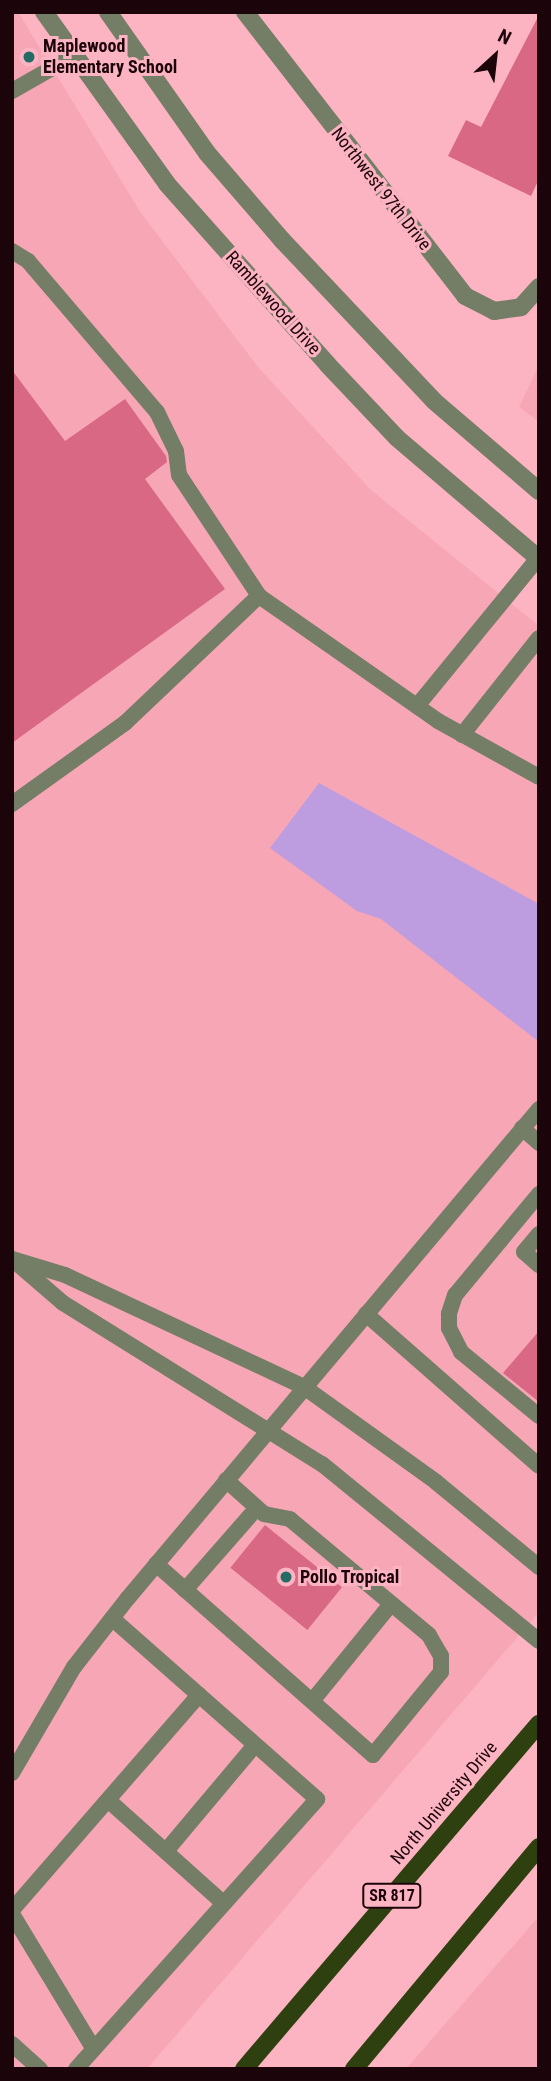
<!DOCTYPE html>
<style>
body{margin:0}
#map{position:relative;width:551px;height:2081px;overflow:hidden;background:#fdb4c2;font-family:"Roboto Condensed",sans-serif}
div>[style]{position:absolute}
[style*='--x']{left:calc(var(--x)*1px);top:calc(var(--y)*1px);width:calc(var(--w)*1px);rotate:calc(var(--a)*1deg)}
.built>*{inset:0;background:#f7a6b6}
.green>*{inset:0;background:#bd9ddf}
.building>*{inset:0;background:#d86884;transform-origin:0 0}
.service>*{height:16px;margin:-8px;padding:0 8px;transform-origin:8px;border-radius:8px;background:#747e66}
.minor>*{height:18px;margin:-9px;padding:0 9px;transform-origin:9px;border-radius:9px;background:#747e66}
.tertiary>*{height:18px;margin:-9px;padding:0 9px;transform-origin:9px;border-radius:9px;background:#747e66}
.primary>*{height:18px;margin:-9px;padding:0 9px;transform-origin:9px;border-radius:9px;background:#2f4010}
.dots>*{width:19px;height:19px;translate:-50% -50%;box-sizing:border-box;border:4px solid #fdb4c2;border-radius:50%}
span{translate:-50% -50%;white-space:nowrap;text-align:center;line-height:1.15;-webkit-text-stroke:6px #fdb4c2;paint-order:stroke}
.shield-label span{padding:2px 5px;background:#fdb4c2;border:2px solid;border-radius:5px;-webkit-text-stroke-width:0}
.shield-label{font-size:16px;color:#1c050a;font-weight:700}
.poi-label{font-size:18px;color:#1c050a;font-weight:700}
.left{translate:0 -50%;text-align:left}
.street-label{font-size:18px;color:#1c050a}
.frame{position:absolute;inset:0;border:14px solid #1c050a;pointer-events:none}
.north{position:absolute;left:460px;top:21px;width:70px;height:70px;-webkit-text-stroke:5px #fdb4c2;paint-order:stroke;rotate:27deg;font-size:19px;font-weight:700;line-height:28px;text-align:center;color:#1c050a}
.north::after{content:'';display:block;margin:auto;width:24px;height:32px;background:#1c050a;clip-path:polygon(50% 0,100% 100%,50% 72%,0 100%)}
</style>
<div id="map">
<div class="built">
<div style="clip-path:polygon(12px 12px,18px 12px,141px 213px,258px 367px,371px 490px,539px 626px,539px 1612px,147px 2069px,12px 2069px)"></div>
<div style="clip-path:polygon(539px 365px,539px 422px,519px 407px)"></div>
<div style="clip-path:polygon(539px 1916px,539px 2069px,406px 2069px)"></div>
</div>
<div class="green">
<div style="clip-path:polygon(319px 783px,539px 904px,539px 1042px,381px 919px,357px 911px,270px 848px)"></div>
</div>
<div class="building">
<div style="clip-path:polygon(539px 15px,539px 179px,531px 196px,448px 156px,466px 120px,481px 127px)"></div>
<div style="clip-path:polygon(12px 370px,65px 441px,125px 399px,166px 456px,167px 462px,145px 479px,225px 589px,12px 743px)"></div>
<div style="clip-path:polygon(539px 1331px,539px 1402px,503px 1373px)"></div>
<div style="left:265px;top:1525px;width:99px;height:55px;rotate:39deg"></div>
</div>
<div class="service">
<div style="--x:12;--y:91;--w:73;--a:-29.7"></div>
<div style="--x:12;--y:251;--w:19;--a:32"></div>
<div style="--x:28;--y:261;--w:199;--a:49.5"></div>
<div style="--x:157;--y:412;--w:43;--a:64"></div>
<div style="--x:176;--y:451;--w:24;--a:83"></div>
<div style="--x:179;--y:475;--w:145;--a:56.5"></div>
<div style="--x:417;--y:706;--w:193;--a:-50.7"></div>
<div style="--x:462;--y:735;--w:124;--a:-51.6"></div>
<div style="--x:12;--y:804;--w:139;--a:-35.6"></div>
<div style="--x:125;--y:723;--w:185;--a:-43.5"></div>
<div style="--x:259;--y:596;--w:218;--a:34.9"></div>
<div style="--x:438;--y:721;--w:115;--a:29"></div>
<div style="--x:522;--y:1128;--w:23;--a:41"></div>
<div style="--x:539;--y:1194;--w:131;--a:129.7"></div>
<div style="--x:455;--y:1295;--w:20;--a:108"></div>
<div style="--x:449;--y:1314;--w:14;--a:90"></div>
<div style="--x:449;--y:1328;--w:27;--a:63"></div>
<div style="--x:461;--y:1352;--w:101;--a:39.4"></div>
<div style="--x:539;--y:1234;--w:23;--a:130"></div>
<div style="--x:524;--y:1252;--w:20;--a:41"></div>
<div style="--x:12;--y:1259;--w:67;--a:40.8"></div>
<div style="--x:63;--y:1303;--w:305;--a:31.9"></div>
<div style="--x:322;--y:1464;--w:280;--a:39.2"></div>
<div style="--x:12;--y:1259;--w:55;--a:16.8"></div>
<div style="--x:65;--y:1275;--w:264;--a:25.1"></div>
<div style="--x:304;--y:1387;--w:163;--a:35.7"></div>
<div style="--x:436;--y:1482;--w:134;--a:39.5"></div>
<div style="--x:366;--y:1314;--w:230;--a:41.3"></div>
<div style="--x:156;--y:1564;--w:289;--a:41.4"></div>
<div style="--x:373;--y:1755;--w:107;--a:-50.7"></div>
<div style="--x:441;--y:1672;--w:16;--a:-90"></div>
<div style="--x:441;--y:1656;--w:24;--a:-120"></div>
<div style="--x:429;--y:1635;--w:181;--a:-140.2"></div>
<div style="--x:290;--y:1519;--w:26;--a:-169"></div>
<div style="--x:264;--y:1514;--w:51;--a:-138.2"></div>
<div style="--x:185;--y:1590;--w:108;--a:-48.8"></div>
<div style="--x:313;--y:1700;--w:124;--a:-50.9"></div>
<div style="--x:12;--y:1773;--w:123;--a:-59.7"></div>
<div style="--x:74;--y:1667;--w:88;--a:-52"></div>
<div style="--x:128;--y:1598;--w:639;--a:-49.95"></div>
<div style="--x:108;--y:1800;--w:154;--a:41.8"></div>
<div style="--x:166;--y:1851;--w:138;--a:-50"></div>
<div style="--x:12;--y:1910;--w:285;--a:-49"></div>
<div style="--x:12;--y:1914;--w:157;--a:58.8"></div>
<div style="--x:12;--y:2044;--w:38;--a:42"></div>
<div style="--x:76;--y:2069;--w:362;--a:-48.2"></div>
<div style="--x:317;--y:1799;--w:273;--a:-138.6"></div>
</div>
<div class="minor">
<div style="--x:245;--y:12;--w:359;--a:52.2"></div>
<div style="--x:465;--y:296;--w:33;--a:27"></div>
<div style="--x:494;--y:311;--w:27;--a:-8"></div>
<div style="--x:521;--y:307;--w:27;--a:-48"></div>
</div>
<div class="tertiary">
<div style="--x:44;--y:12;--w:211;--a:54.4"></div>
<div style="--x:167;--y:184;--w:242;--a:48.3"></div>
<div style="--x:328;--y:365;--w:100;--a:46.6"></div>
<div style="--x:397;--y:438;--w:187;--a:40.4"></div>
<div style="--x:108;--y:12;--w:172;--a:54.9"></div>
<div style="--x:207;--y:153;--w:115;--a:49.2"></div>
<div style="--x:282;--y:240;--w:221;--a:46.6"></div>
<div style="--x:434;--y:401;--w:138;--a:40.6"></div>
</div>
<div class="primary">
<div style="--x:244;--y:2069;--w:454;--a:-49.5"></div>
<div style="--x:354;--y:2069;--w:289;--a:-50.2"></div>
</div>
<div class="dots">
<div style="left:29px;top:57px;background:#236c66"></div>
<div style="left:286px;top:1577px;background:#236c66"></div>
</div>
<div class="shield-label">
<span style="left:392px;top:1896px">SR 817</span>
</div>
<div class="poi-label">
<span class="left" style="left:43px;top:57px">Maplewood<br>Elementary School</span>
<span class="left" style="left:300px;top:1577px">Pollo Tropical</span>
</div>
<div class="street-label">
<span style="left:381px;top:189px;rotate:52deg">Northwest 97th Drive</span>
<span style="left:273px;top:303px;rotate:48deg">Ramblewood Drive</span>
<span style="left:444px;top:1803px;rotate:-50deg">North University Drive</span>
</div>
<div class="frame"></div>
<div class="north">N</div>
</div>
